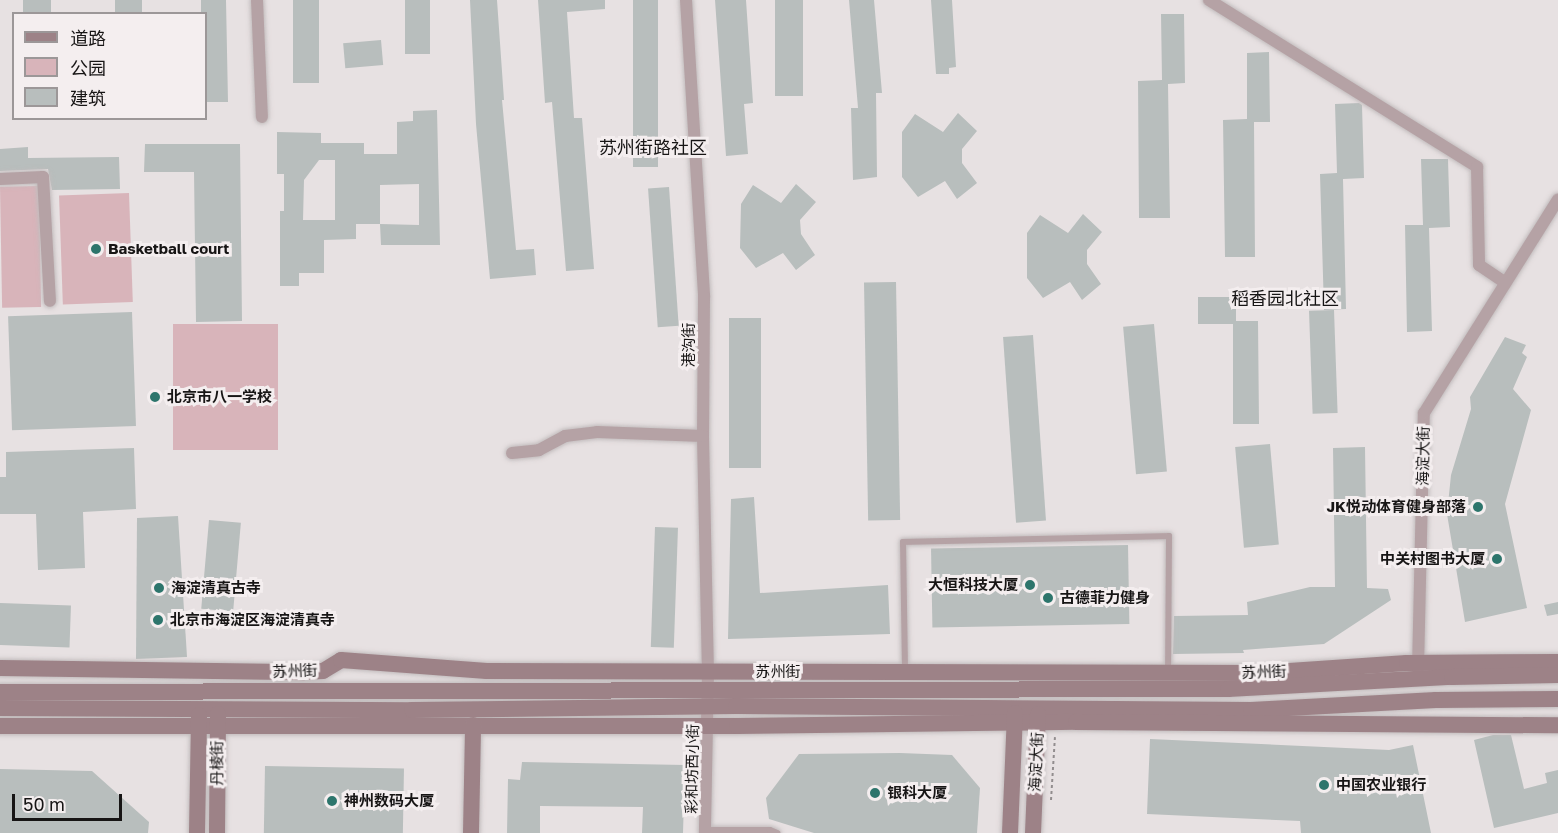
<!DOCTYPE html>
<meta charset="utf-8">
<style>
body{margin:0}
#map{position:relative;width:1558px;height:833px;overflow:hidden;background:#e7e1e2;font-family:"Golos Text","Noto Sans SC",sans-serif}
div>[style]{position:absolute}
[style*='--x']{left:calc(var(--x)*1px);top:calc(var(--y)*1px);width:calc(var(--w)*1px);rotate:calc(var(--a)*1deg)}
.green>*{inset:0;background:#d8b4ba;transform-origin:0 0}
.building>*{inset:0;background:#b8bebd;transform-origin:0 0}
.path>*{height:2px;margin-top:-1px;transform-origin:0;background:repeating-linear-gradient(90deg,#928d8e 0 3px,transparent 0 6px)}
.roads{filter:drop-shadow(0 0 2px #c2bcbd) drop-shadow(0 0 2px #c2bcbd)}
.lane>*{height:6px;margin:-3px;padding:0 3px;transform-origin:3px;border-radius:3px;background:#b5a2a5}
.street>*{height:12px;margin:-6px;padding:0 6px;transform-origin:6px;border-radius:6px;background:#b5a2a5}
.secondary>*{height:16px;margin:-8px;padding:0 8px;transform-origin:8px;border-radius:8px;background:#9d8287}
.dots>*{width:16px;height:16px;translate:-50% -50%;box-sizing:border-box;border:3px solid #f4eeef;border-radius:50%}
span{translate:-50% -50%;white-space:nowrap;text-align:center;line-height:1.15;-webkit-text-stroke:6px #f4eeef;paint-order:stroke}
.poi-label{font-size:15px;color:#171515;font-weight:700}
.left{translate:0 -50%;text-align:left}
.right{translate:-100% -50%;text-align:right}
.street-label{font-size:15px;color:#171515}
.quarter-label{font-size:18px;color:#171515}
.legend{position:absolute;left:12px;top:12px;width:195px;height:108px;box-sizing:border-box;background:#f4eeef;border:2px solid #9c9798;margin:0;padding:8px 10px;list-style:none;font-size:18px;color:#171515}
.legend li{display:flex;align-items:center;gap:12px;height:30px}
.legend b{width:30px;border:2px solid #9c9798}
.scale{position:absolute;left:12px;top:794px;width:110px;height:27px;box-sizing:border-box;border:3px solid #171515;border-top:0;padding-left:8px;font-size:18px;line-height:21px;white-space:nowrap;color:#171515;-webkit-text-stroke:4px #f4eeef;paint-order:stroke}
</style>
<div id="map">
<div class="green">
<div style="left:39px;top:186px;width:121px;height:39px;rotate:89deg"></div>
<div style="left:129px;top:193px;width:109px;height:70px;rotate:88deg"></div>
<div style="left:278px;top:324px;width:126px;height:105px;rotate:90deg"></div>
</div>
<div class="building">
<div style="left:23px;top:0;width:28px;height:14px"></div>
<div style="left:115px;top:0;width:27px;height:14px"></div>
<div style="clip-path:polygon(201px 0,226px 0,228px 102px,206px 102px,206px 14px,201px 14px)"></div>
<div style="left:293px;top:0;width:26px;height:83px"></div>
<div style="left:405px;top:0;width:25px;height:54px"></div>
<div style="clip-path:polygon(470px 0,497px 0,504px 100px,502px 100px,516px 250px,534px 249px,536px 275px,490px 279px,476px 124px)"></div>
<div style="clip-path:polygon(538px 0,605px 0,605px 9px,567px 12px,574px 118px,582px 118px,594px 269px,566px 271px,552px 102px,545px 103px)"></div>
<div style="left:633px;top:0;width:25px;height:167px"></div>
<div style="clip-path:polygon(715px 0,746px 0,753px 103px,744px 104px,748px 154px,726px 156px)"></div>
<div style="left:775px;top:0;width:28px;height:96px"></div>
<div style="clip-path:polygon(849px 0,874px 0,882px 93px,876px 93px,877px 177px,853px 180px,851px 108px,858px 108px)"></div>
<div style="clip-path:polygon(931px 0,952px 0,956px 67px,949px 68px,949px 74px,936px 74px)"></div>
<div style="clip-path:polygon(1161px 14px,1184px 14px,1185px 83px,1168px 84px,1170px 218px,1139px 218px,1138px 81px,1162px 80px)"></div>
<div style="left:381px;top:40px;width:25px;height:38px;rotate:85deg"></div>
<div style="clip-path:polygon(1269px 52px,1270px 122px,1254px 122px,1255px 257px,1225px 257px,1223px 120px,1247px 119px,1247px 53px)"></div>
<div style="clip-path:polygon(1359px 103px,1362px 105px,1364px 178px,1343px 179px,1346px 309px,1324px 310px,1320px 174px,1337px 173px,1335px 104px)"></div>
<div style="clip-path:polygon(evenodd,437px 110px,440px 245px,381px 245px,380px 224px,356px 224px,356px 239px,324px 240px,324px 273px,299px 273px,299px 286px,280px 286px,280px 211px,284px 211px,284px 174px,277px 174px,277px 132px,321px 133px,321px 143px,364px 143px,364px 154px,397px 154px,397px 122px,413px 121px,413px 111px,437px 110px,319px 160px,335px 160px,335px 220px,303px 220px,304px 180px,319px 160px,437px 110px,419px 184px,419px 225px,380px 224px,380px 185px,419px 184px)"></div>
<div style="clip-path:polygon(958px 113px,977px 131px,962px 149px,962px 163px,977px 183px,957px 199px,945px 181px,918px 197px,902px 177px,902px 132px,915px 114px,943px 132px)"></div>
<div style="clip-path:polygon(145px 144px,240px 144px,242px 321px,196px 322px,194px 172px,144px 172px)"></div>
<div style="clip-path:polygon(28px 147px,28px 158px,119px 157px,120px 189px,52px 190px,48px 169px,0 171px,0 149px)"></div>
<div style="clip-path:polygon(1421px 159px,1448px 159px,1450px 227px,1429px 228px,1432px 331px,1407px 332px,1405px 225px,1423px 225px)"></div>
<div style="clip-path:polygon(796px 184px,816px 202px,800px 220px,801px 234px,815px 255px,796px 270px,783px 253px,756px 268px,740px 248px,741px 204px,753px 185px,781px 203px)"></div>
<div style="left:669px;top:187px;width:139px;height:21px;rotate:86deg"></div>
<div style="clip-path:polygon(1083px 214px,1102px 232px,1087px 250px,1087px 264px,1101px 284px,1082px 300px,1070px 282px,1043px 298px,1027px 278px,1027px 233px,1040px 215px,1068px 233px)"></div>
<div style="left:896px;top:282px;width:238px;height:32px;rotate:89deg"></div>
<div style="clip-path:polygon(1198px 297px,1236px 297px,1236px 321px,1258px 321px,1259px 424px,1233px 424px,1233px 324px,1198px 324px)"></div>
<div style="left:1334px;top:310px;width:103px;height:25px;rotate:88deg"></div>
<div style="left:132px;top:312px;width:114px;height:124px;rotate:88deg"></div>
<div style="left:729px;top:318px;width:32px;height:150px"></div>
<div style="left:1154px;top:324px;width:148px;height:31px;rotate:85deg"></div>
<div style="left:1033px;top:335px;width:186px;height:30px;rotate:86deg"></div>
<div style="clip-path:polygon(1505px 337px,1526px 345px,1522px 353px,1527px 357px,1513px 389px,1531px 410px,1505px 504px,1527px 608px,1465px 622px,1447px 514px,1451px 475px,1471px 409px,1470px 397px)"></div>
<div style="left:1270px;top:444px;width:101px;height:35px;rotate:85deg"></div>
<div style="clip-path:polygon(1365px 447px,1367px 588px,1388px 589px,1391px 600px,1324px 644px,1243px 650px,1244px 653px,1173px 654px,1174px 616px,1248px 615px,1247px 602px,1310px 587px,1335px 587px,1333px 448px)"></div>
<div style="clip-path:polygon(134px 448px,136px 509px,83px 512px,85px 568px,38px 570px,36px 514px,0 514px,0 477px,6px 477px,6px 452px)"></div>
<div style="clip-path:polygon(754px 497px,760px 593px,888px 585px,890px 634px,728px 639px,731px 499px)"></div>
<div style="clip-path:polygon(178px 516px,187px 657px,136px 659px,137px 518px)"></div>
<div style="left:209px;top:520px;width:32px;height:89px;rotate:5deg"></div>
<div style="left:655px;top:527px;width:23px;height:120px;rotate:2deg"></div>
<div style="left:1128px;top:545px;width:79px;height:197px;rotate:89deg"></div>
<div style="clip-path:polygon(1558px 602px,1558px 614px,1547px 616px,1544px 605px)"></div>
<div style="left:0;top:603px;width:71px;height:42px;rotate:2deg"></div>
<div style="clip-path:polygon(1493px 735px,1511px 735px,1524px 789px,1547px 783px,1545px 773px,1558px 770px,1558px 813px,1494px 828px,1474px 740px)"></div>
<div style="clip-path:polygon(1150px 739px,1389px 750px,1413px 745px,1431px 833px,1301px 833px,1300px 821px,1147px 814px)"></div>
<div style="clip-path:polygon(900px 753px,952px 755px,980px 788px,977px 833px,814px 833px,769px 819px,766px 798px,799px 754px)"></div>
<div style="clip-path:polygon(522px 762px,685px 765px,683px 833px,642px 833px,643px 807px,540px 806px,540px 833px,507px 833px,508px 779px,520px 780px)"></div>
<div style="left:265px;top:766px;width:139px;height:67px;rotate:1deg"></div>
<div style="clip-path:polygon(0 769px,92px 771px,149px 822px,148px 833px,0 833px)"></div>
</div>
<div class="path">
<div style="--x:1051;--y:800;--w:63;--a:-86.4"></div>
</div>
<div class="roads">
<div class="lane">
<div style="--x:905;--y:669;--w:127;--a:-90.9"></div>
<div style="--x:903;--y:542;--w:266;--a:-1.3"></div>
<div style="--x:1169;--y:536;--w:135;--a:90.4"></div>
<div style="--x:705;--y:830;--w:65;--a:0"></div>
<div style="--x:770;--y:830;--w:8;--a:23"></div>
</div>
<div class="street">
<div style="--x:257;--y:0;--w:117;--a:87.6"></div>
<div style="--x:686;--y:0;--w:298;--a:86.5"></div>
<div style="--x:704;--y:297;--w:139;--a:90.4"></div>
<div style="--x:703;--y:436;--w:235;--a:88.8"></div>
<div style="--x:708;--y:671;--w:162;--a:91.1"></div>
<div style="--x:1209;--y:0;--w:316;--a:31.9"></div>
<div style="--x:1477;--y:167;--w:98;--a:88.8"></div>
<div style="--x:1479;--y:265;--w:30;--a:34"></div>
<div style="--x:0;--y:179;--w:43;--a:-2.7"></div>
<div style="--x:43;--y:177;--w:124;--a:86.8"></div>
<div style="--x:512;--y:453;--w:27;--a:-6"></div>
<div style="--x:539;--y:450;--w:30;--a:-28"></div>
<div style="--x:565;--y:436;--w:32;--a:-7"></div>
<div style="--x:597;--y:432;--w:106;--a:2.2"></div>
<div style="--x:1418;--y:669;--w:256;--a:-88.7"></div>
<div style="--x:1424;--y:413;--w:252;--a:-57.9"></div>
</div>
<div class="secondary">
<div style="--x:0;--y:668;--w:304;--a:0.8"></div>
<div style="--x:304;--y:672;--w:19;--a:-3"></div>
<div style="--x:323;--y:671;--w:21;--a:-31"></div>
<div style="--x:341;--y:660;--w:146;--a:4.3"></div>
<div style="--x:487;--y:671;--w:773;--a:0.15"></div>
<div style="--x:1260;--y:673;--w:147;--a:-3.9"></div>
<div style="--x:1407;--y:663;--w:151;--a:-0.4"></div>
<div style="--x:0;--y:692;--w:1228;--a:-0.14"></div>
<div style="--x:1228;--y:689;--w:224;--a:-3.1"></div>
<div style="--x:1452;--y:677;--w:106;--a:-1.1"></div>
<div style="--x:0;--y:708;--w:412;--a:0.3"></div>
<div style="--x:412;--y:710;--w:324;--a:-0.7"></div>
<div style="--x:736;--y:706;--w:515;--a:0.45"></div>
<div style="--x:1251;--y:710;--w:185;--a:-3.1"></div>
<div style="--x:1436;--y:700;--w:122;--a:-0.5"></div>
<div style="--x:0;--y:726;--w:737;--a:0"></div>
<div style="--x:737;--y:726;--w:339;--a:-0.7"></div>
<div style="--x:1076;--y:722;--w:482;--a:0.4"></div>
<div style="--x:197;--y:833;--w:118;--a:-89"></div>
<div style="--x:217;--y:833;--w:119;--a:-89.5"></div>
<div style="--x:471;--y:833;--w:108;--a:-88.9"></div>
<div style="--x:1010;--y:833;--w:120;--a:-87.6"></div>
<div style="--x:1033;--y:833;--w:119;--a:-87.6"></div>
</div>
</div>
<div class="dots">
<div style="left:96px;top:249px;background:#2d756c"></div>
<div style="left:155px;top:397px;background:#2d756c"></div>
<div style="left:1478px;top:507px;background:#2d756c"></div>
<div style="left:1497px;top:559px;background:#2d756c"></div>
<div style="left:1030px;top:585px;background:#2d756c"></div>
<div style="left:159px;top:588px;background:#2d756c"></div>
<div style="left:1048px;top:598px;background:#2d756c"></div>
<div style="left:158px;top:620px;background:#2d756c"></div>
<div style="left:1324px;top:785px;background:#2d756c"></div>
<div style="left:875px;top:793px;background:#2d756c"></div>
<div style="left:332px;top:801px;background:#2d756c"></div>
</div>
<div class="poi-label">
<span class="left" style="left:108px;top:249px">Basketball court</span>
<span class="left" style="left:167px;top:397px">北京市八一学校</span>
<span class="right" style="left:1466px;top:507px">JK悦动体育健身部落</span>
<span class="right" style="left:1485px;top:559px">中关村图书大厦</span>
<span class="right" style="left:1018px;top:585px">大恒科技大厦</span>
<span class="left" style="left:171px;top:588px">海淀清真古寺</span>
<span class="left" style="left:1060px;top:598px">古德菲力健身</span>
<span class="left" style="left:170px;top:620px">北京市海淀区海淀清真寺</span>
<span class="left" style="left:1336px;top:785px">中国农业银行</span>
<span class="left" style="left:887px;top:793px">银科大厦</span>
<span class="left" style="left:344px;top:801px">神州数码大厦</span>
</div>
<div class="street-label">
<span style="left:689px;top:345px;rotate:-90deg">港沟街</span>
<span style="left:1423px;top:456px;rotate:-89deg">海淀大街</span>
<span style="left:295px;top:671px;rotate:-2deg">苏州街</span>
<span style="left:778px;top:672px">苏州街</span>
<span style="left:1264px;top:672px;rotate:-2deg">苏州街</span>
<span style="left:1036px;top:762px;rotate:-87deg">海淀大街</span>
<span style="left:217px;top:763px;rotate:-90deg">丹棱街</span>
<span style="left:692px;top:769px;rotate:-89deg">彩和坊西小街</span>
</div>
<div class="quarter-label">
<span style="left:653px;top:147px">苏州街路社区</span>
<span style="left:1285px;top:298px">稻香园北社区</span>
</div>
<ul class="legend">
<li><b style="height:8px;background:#9d8287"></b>道路</li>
<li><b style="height:16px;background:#d8b4ba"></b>公园</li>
<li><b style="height:16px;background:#b8bebd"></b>建筑</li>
</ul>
<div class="scale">50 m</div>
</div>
